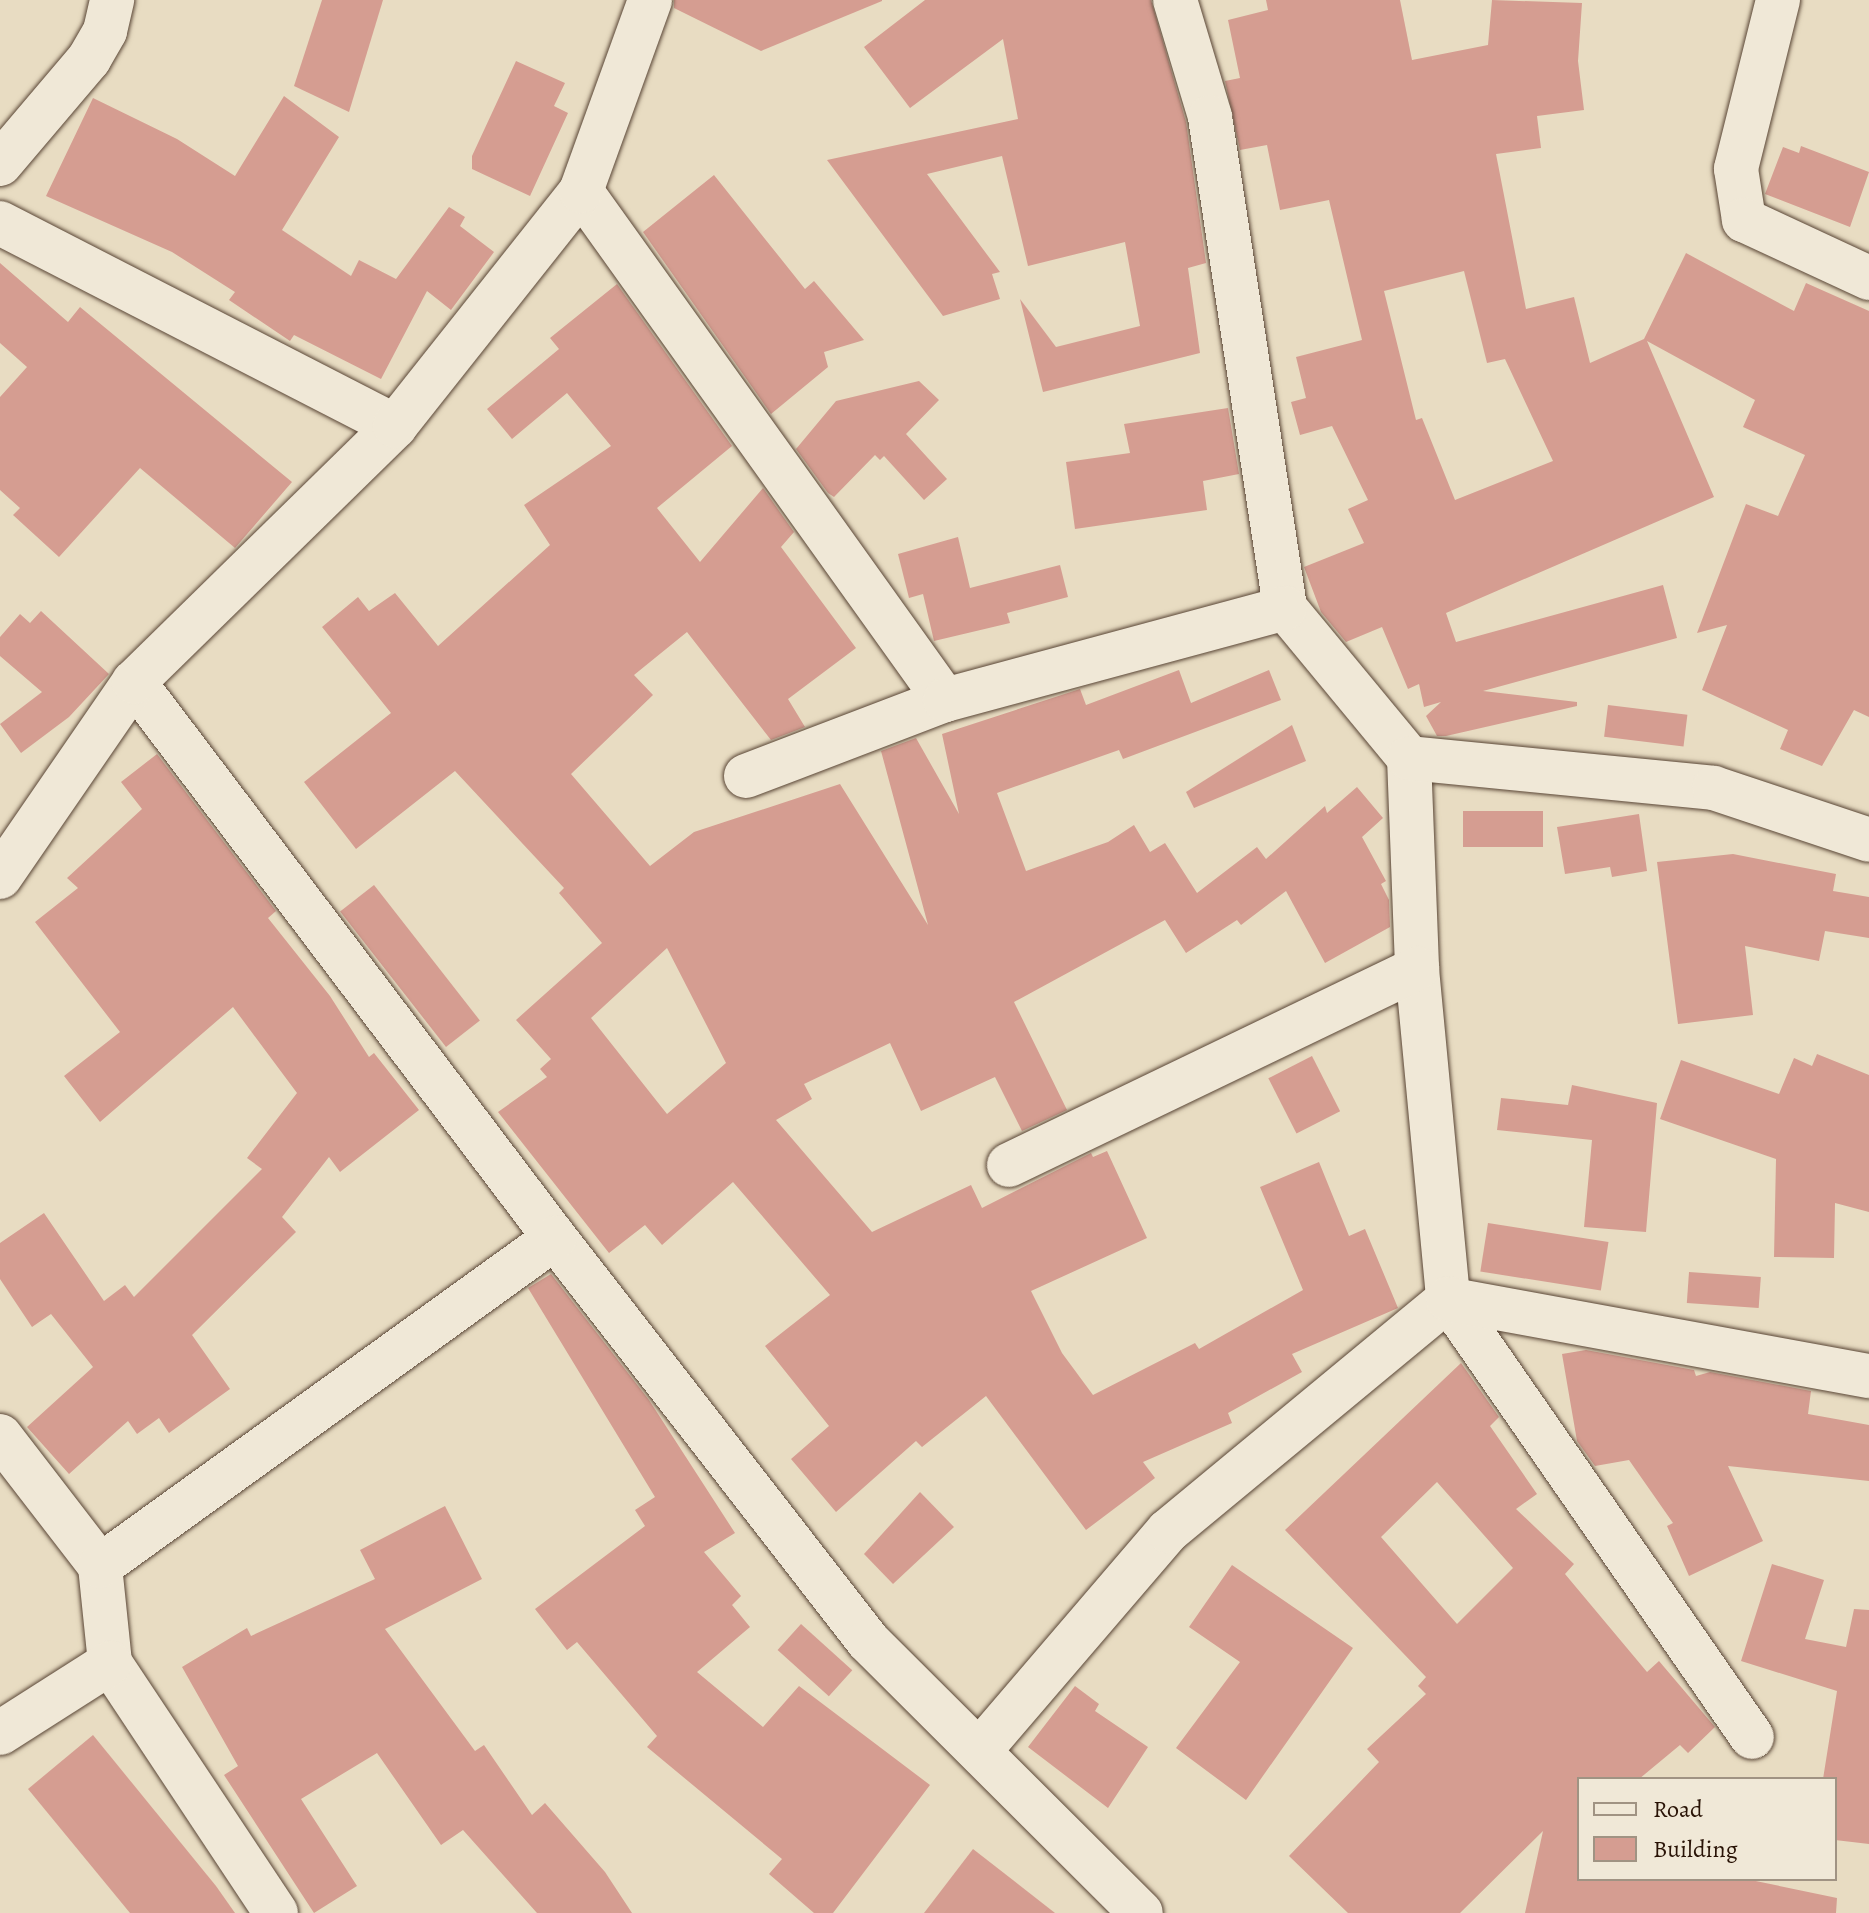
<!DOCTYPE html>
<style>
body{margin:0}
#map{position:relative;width:1869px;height:1913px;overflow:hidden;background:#e8dcc2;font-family:Alegreya,serif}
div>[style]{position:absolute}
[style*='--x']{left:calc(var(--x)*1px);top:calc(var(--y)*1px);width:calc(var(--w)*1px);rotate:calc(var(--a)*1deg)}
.building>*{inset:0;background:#d59d91;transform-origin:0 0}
.roads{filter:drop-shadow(0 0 2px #594535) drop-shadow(0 0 2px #594535)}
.minor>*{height:44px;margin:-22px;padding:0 22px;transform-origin:22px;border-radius:22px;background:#f0e8d7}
span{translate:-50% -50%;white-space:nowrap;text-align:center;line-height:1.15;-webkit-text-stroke:6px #f0e8d7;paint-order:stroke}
.legend{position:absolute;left:1577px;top:1777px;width:260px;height:104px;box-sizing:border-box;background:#f0e8d7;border:2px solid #a09383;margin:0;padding:10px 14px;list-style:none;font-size:24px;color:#291306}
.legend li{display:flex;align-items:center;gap:16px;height:40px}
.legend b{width:40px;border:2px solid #a09383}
</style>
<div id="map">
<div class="building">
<div style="clip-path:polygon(322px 0,383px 0,349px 112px,294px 86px)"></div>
<div style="clip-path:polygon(674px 0,882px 0,882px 1px,761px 51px,674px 8px)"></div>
<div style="clip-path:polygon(925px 0,1151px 0,1186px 122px,1206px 263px,1188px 268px,1200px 353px,1043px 392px,1020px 299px,1056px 347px,1140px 326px,1125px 242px,1028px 266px,1002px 156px,927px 174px,1000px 272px,992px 274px,1000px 299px,943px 316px,827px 160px,1018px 119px,1003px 39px,910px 108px,864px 47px)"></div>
<div style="clip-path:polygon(evenodd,1266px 0,1400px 0,1412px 60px,1488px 45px,1492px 0,1582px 3px,1578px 61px,1584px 110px,1537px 116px,1541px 148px,1496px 154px,1526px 309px,1574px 297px,1590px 363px,1644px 339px,1686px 253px,1794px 311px,1806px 283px,1869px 311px,1869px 717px,1854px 710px,1822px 766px,1780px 749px,1788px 730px,1702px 690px,1727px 625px,1697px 633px,1746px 504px,1778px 516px,1805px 455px,1743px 427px,1755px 400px,1647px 341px,1714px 497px,1446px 613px,1456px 642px,1663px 585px,1677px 638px,1483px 691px,1577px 702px,1577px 706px,1446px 736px,1437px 736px,1426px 716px,1441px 702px,1424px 707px,1419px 684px,1408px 689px,1382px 627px,1346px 642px,1321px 612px,1304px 567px,1364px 543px,1348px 509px,1368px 500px,1332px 426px,1300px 435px,1291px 402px,1306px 398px,1296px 357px,1362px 340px,1329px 200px,1280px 210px,1267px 145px,1240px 150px,1225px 81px,1240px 78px,1228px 20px,1268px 10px,1266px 0,1464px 271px,1487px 363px,1505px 359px,1553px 461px,1455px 500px,1422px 418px,1416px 420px,1384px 291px,1464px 271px)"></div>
<div style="clip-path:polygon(516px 61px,565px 83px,554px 106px,568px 113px,530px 196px,472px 169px,472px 156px)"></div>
<div style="clip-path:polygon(284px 96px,339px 137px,282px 230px,351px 276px,359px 260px,396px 279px,449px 207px,465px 217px,460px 226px,494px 252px,451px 310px,427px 291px,381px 379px,294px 335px,290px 341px,229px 300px,235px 292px,172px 252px,46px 196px,93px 98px,177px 139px,235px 176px)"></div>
<div style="clip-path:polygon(1801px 146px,1869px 172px,1850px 227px,1765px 194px,1783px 147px,1799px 153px)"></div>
<div style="clip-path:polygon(714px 175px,805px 289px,814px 281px,864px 340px,824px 352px,828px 367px,771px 414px,643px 232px)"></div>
<div style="clip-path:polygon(0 263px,68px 322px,80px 307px,292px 482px,235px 548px,140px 468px,59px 557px,13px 515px,20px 508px,0 490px,0 397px,27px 367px,0 343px)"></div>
<div style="clip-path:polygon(evenodd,617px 284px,732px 446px,657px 508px,700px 562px,763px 488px,794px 532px,781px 547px,856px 648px,788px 699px,805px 727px,771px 740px,687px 632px,634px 675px,653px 695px,571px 774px,650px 866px,694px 832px,840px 784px,928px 925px,881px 751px,916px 738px,959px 814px,942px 734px,1080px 689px,1086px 705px,1179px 670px,1191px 703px,1269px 670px,1281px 700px,1123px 759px,1119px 750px,997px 793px,1026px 871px,1108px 842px,1134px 825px,1150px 852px,1165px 843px,1197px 893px,1257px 847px,1266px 859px,1325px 806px,1327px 813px,1357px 787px,1383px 818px,1362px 837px,1386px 881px,1381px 884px,1389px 900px,1390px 927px,1325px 963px,1286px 891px,1241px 925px,1237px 920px,1186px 953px,1165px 920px,1014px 1002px,1067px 1110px,1022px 1131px,995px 1077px,921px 1111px,890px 1043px,804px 1084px,812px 1099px,776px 1120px,872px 1232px,971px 1185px,982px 1208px,1091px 1153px,1093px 1157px,1107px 1151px,1147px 1238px,1031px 1291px,1062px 1353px,1093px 1395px,1195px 1343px,1199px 1349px,1303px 1290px,1260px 1187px,1319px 1162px,1349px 1236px,1365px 1229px,1398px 1308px,1292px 1354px,1302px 1372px,1228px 1413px,1232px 1423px,1143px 1462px,1155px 1478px,1086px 1530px,986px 1396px,922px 1447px,916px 1441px,836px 1512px,791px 1459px,829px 1426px,765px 1346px,830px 1295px,733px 1182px,662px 1245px,645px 1225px,609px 1253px,498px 1112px,547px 1077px,540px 1069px,551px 1059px,516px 1020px,602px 943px,559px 893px,564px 888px,455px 771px,356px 849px,304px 782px,391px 713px,322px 627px,358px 597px,369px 611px,395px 593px,438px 646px,550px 545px,524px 505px,611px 446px,567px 393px,512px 439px,487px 409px,559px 349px,550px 338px,617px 284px,667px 948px,726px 1063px,667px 1114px,591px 1018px,667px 948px)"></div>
<div style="clip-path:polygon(919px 381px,939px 400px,906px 434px,947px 479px,924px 500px,884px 456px,880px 460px,875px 455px,834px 497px,828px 493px,796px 449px,836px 401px)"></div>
<div style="clip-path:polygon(1228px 408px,1239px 474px,1203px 481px,1207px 510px,1075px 529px,1066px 462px,1130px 453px,1124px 424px)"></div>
<div style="clip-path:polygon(958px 537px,970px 588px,1060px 565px,1068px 597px,1007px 613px,1010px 623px,934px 641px,923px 594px,909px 598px,898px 554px)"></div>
<div style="clip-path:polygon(41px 611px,109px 674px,69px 717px,21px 753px,0 724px,42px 692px,0 656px,0 637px,20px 614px,30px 623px)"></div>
<div style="left:1608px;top:705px;width:80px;height:32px;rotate:7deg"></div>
<div style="clip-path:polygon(1292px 725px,1306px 761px,1194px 808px,1186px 792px)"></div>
<div style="clip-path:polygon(157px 754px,276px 911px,268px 918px,330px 996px,369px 1057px,374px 1053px,419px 1110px,340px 1172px,329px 1157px,282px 1217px,296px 1232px,192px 1335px,230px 1389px,169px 1433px,159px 1418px,137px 1434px,128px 1421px,69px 1474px,27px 1427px,93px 1367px,51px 1314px,32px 1327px,0 1279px,0 1243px,44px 1213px,104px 1301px,125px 1285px,134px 1297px,262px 1169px,247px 1158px,297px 1093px,233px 1007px,100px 1122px,64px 1076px,120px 1032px,35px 922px,78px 888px,67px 878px,142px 809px,121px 782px)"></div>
<div style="left:1463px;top:811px;width:80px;height:36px"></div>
<div style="clip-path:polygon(1639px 814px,1647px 871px,1612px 877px,1610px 867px,1565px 874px,1557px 827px)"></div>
<div style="clip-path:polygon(1733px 854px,1836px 874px,1833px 891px,1869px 897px,1869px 938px,1825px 931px,1819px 961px,1745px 946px,1753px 1015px,1678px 1024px,1657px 862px)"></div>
<div style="left:374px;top:885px;width:172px;height:43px;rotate:52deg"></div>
<div style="clip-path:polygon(1817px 1054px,1869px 1075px,1869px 1212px,1835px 1203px,1834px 1258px,1774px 1257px,1776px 1159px,1660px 1119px,1681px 1060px,1779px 1094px,1794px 1058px,1812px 1066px)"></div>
<div style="left:1312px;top:1056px;width:62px;height:49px;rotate:63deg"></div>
<div style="clip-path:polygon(1572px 1085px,1657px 1103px,1646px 1232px,1584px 1227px,1592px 1140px,1497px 1130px,1501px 1098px,1568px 1105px)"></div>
<div style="left:1488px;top:1223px;width:122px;height:49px;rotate:9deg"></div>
<div style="left:1689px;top:1272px;width:72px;height:31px;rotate:4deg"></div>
<div style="clip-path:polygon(551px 1274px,649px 1400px,735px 1533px,704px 1552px,741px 1596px,732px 1605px,750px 1627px,697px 1672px,763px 1727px,799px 1686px,930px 1785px,833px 1913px,814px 1913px,769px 1874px,782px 1859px,647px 1747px,657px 1736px,577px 1642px,567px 1650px,535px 1609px,645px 1526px,635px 1510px,655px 1497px,528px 1288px)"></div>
<div style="clip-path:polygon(1586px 1350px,1694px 1370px,1696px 1376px,1710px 1372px,1811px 1391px,1808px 1414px,1869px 1425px,1869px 1481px,1728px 1466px,1763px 1541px,1689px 1576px,1667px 1526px,1673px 1523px,1629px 1460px,1595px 1466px,1577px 1441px,1562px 1354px)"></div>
<div style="clip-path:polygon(evenodd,1461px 1363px,1499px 1417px,1490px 1426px,1537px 1494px,1516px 1509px,1574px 1564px,1565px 1574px,1647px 1672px,1659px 1661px,1715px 1727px,1688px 1753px,1680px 1745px,1639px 1779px,1579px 1779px,1579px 1879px,1746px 1879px,1837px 1898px,1836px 1913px,1525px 1913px,1543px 1831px,1460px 1913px,1348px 1913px,1289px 1856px,1379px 1762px,1367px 1749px,1426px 1694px,1418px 1686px,1426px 1677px,1285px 1530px,1461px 1363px,1437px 1482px,1513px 1568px,1457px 1624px,1381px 1537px,1437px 1482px)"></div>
<div style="clip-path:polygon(920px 1492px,954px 1527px,893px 1584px,864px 1554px)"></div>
<div style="clip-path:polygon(445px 1506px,482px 1579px,385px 1629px,475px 1751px,484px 1745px,532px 1815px,545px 1803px,605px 1872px,632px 1913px,537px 1913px,463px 1830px,441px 1845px,377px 1753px,301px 1799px,357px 1886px,314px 1913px,224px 1775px,238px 1766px,182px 1667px,247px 1628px,251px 1636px,375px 1579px,360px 1550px)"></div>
<div style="clip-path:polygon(1772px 1564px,1824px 1580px,1805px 1639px,1846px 1647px,1854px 1609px,1869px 1610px,1869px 1844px,1835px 1840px,1835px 1779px,1823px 1779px,1837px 1691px,1741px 1661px)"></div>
<div style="clip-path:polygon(1232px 1565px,1353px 1648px,1246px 1800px,1176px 1748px,1240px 1662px,1189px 1627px)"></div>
<div style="left:801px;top:1624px;width:69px;height:35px;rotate:42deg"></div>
<div style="clip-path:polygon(1075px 1686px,1099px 1704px,1095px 1711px,1148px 1747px,1108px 1808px,1028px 1747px)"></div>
<div style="clip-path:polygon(93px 1735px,216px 1886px,235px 1913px,130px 1913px,28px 1789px)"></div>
<div style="clip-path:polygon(973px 1849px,1055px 1913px,924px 1913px)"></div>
</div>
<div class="roads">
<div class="minor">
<div style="--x:1175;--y:0;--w:122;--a:73.3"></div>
<div style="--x:1210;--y:117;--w:497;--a:81.3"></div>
<div style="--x:1285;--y:608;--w:195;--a:50.4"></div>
<div style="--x:1409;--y:758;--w:211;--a:87.8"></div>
<div style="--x:1417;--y:969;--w:331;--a:84.6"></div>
<div style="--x:1448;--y:1299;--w:533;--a:55.24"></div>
<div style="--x:1778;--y:0;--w:174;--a:104"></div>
<div style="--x:1736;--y:169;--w:52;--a:81.1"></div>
<div style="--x:1744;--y:220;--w:138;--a:24.9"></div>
<div style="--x:0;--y:164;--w:138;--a:-49.7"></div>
<div style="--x:89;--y:59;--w:32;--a:-60"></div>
<div style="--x:105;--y:31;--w:32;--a:-77"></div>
<div style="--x:581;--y:191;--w:626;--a:54.43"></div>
<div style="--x:0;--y:223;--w:444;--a:27.2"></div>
<div style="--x:134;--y:682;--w:697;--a:52.87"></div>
<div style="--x:555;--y:1238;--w:510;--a:52.16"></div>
<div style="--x:868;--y:1641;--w:385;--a:44.9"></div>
<div style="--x:1409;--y:758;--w:306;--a:5.6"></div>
<div style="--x:1714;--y:788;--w:163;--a:18.5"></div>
<div style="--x:746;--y:776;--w:213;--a:-20.9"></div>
<div style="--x:945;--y:700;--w:352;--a:-15.1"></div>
<div style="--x:0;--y:877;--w:237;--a:-55.5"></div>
<div style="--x:134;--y:682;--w:366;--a:-44.4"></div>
<div style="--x:395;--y:426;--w:300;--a:-51.6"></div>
<div style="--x:581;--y:191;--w:203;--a:-70.1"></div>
<div style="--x:1009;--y:1165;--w:453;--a:-25.7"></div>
<div style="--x:0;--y:1436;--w:164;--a:52.4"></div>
<div style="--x:100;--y:1566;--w:98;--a:84.1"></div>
<div style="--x:110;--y:1663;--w:300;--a:56.4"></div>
<div style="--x:100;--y:1566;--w:561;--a:-35.79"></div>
<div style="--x:0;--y:1733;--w:130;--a:-32.5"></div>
<div style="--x:981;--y:1749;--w:287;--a:-49.4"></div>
<div style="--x:1168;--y:1531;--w:364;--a:-39.6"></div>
<div style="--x:1448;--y:1299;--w:428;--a:10.4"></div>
</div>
</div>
<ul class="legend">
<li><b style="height:10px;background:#f0e8d7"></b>Road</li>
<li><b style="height:22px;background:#d59d91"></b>Building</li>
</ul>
</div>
